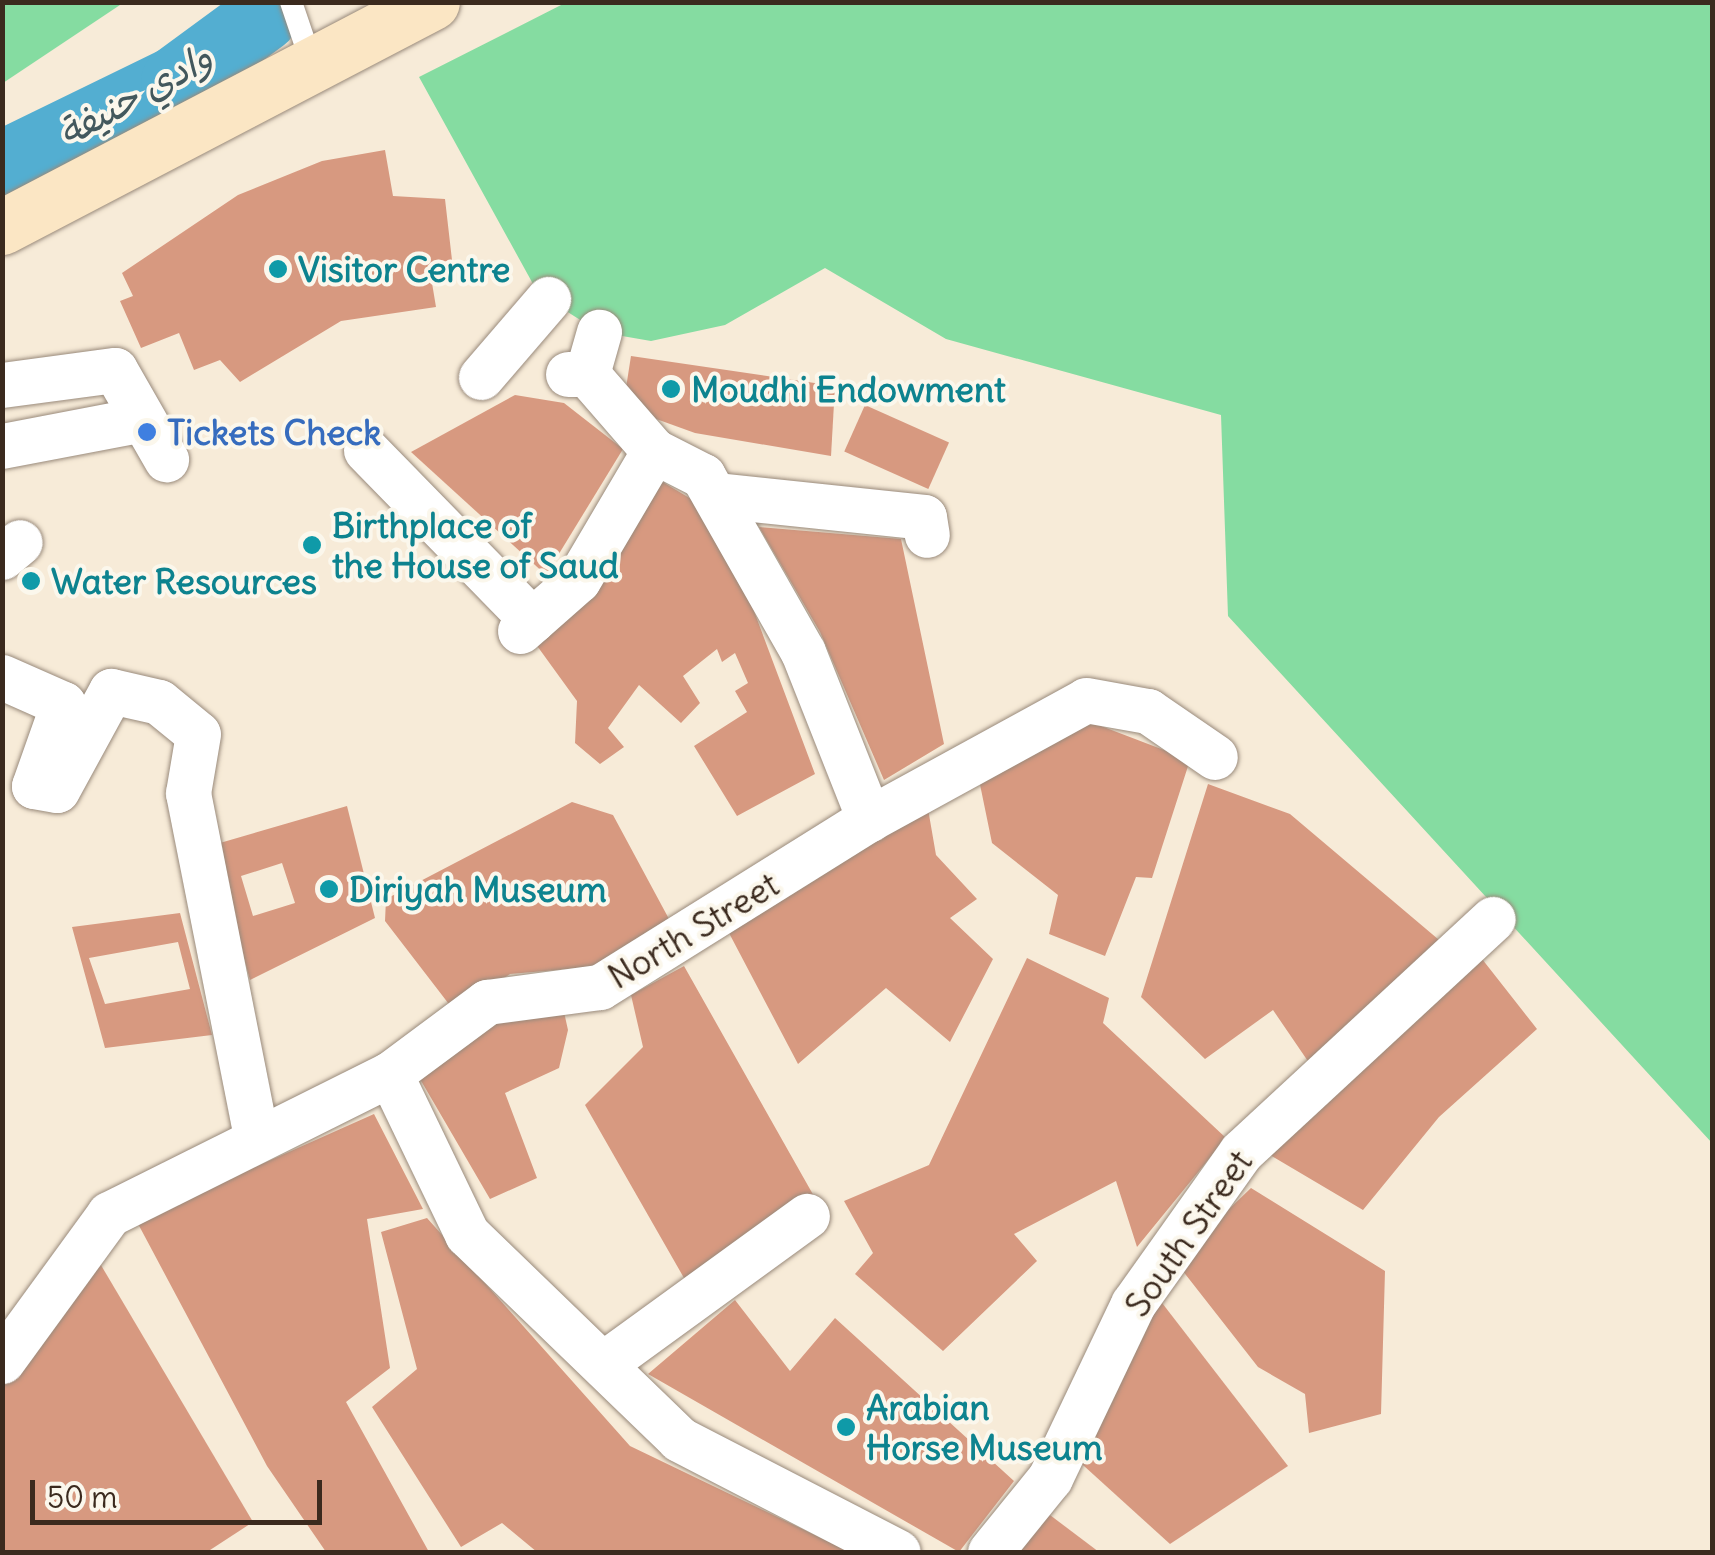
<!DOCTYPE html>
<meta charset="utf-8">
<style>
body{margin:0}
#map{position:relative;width:1715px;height:1555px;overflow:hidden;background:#f7ebd8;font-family:Delius,"Playpen Sans Arabic",sans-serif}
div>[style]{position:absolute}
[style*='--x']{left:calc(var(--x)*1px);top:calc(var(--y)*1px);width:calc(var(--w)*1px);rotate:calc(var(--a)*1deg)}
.green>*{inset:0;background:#85dca1}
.river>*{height:70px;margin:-35px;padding:0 35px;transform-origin:35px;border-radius:35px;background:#53aed1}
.building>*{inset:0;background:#d79980;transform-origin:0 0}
.roads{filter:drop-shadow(0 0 2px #998a7b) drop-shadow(0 0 2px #998a7b)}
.lane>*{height:22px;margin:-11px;padding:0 11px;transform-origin:11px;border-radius:11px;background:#fff}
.street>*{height:45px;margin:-22.5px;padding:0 22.5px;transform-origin:22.5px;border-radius:22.5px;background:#fff}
.secondary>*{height:55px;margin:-27.5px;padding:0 27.5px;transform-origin:27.5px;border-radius:27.5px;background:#fbe6c4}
.dots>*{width:28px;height:28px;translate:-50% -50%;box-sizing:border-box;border:5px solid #fbf7ec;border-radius:50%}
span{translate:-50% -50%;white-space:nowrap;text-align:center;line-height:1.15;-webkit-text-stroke:8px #fbf7ec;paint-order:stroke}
.culture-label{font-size:35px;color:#0d838f;font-weight:700}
.left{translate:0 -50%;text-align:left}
.shop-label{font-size:35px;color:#366cbe;font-weight:700}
.street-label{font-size:35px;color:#3b2a1e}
.water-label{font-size:38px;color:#43585d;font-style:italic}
.frame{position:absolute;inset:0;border:5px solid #3b2a1e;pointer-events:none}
.scale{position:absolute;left:30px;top:1480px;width:292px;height:45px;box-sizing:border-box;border:5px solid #3b2a1e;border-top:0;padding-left:12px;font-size:30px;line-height:35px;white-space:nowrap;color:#3b2a1e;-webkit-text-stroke:8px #fbf7ec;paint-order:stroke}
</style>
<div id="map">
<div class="green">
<div style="clip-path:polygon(3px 2px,123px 2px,123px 3px,3px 83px)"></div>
<div style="clip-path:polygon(565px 3px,1712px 3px,1712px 1143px,1228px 616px,1221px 415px,946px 339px,825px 268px,725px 325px,651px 341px,599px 332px,538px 293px,419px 77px)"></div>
</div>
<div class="river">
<div style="--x:2;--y:166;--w:194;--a:-26"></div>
<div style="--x:176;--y:81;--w:108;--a:-36.3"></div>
</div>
<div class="building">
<div style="clip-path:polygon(385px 150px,393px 196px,445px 199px,452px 260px,429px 265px,436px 307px,341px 321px,240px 382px,220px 360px,194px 370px,179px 333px,141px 348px,120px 301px,133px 296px,122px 273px,238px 195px,322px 161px)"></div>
<div style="clip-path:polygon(631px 356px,835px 386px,831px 456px,695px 433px,623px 407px)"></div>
<div style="clip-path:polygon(515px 395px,564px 403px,623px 449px,546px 575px,411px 452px)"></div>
<div style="left:865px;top:405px;width:92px;height:51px;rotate:24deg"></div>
<div style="clip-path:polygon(661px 481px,718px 515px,815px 774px,737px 816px,694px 746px,747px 712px,735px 691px,748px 683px,735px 653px,722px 662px,717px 649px,683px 676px,700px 703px,681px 723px,639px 685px,608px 728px,624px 747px,600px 764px,575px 743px,577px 701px,535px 643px)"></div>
<div style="clip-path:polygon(759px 527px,901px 539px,944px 744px,884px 780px,820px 632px)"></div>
<div style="clip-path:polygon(1088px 721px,1190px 760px,1152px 878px,1136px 877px,1105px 956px,1049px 934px,1058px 895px,992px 843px,976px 765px)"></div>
<div style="clip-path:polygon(1208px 784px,1290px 814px,1445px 945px,1316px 1073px,1273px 1010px,1205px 1059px,1141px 997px)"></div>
<div style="clip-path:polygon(572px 802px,613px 815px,676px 932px,603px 966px,510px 974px,455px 1012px,385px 921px,386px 899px)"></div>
<div style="clip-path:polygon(927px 803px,936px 855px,977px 899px,950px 918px,993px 959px,950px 1042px,886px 988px,798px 1064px,729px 933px)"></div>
<div style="clip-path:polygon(evenodd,347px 806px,375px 918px,250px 980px,213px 845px,347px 806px,282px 863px,295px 903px,253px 916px,241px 876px,282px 863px)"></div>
<div style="clip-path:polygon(evenodd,180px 913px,212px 1035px,105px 1048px,72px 927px,180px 913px,178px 942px,190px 989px,105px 1004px,89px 958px,178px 942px)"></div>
<div style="clip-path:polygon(1475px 950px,1537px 1029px,1439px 1117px,1363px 1210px,1260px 1149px)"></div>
<div style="clip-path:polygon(1027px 958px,1109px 998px,1103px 1023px,1226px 1138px,1137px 1247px,1116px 1181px,1014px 1234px,1037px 1261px,943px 1351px,855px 1274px,873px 1253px,844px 1201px,929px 1165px)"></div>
<div style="clip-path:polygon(684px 966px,815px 1198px,684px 1278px,585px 1105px,643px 1047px,631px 995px)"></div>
<div style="clip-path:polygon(562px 1003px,568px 1030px,559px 1068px,505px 1093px,537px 1178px,490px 1199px,420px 1079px,507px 1016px)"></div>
<div style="clip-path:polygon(374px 1114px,423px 1209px,367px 1219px,390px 1368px,346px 1402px,429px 1552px,326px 1552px,267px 1466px,136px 1220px)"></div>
<div style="clip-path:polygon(1251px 1188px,1385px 1271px,1381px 1414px,1309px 1433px,1305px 1394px,1258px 1367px,1175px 1261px)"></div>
<div style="clip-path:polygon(427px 1218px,630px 1446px,850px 1552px,537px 1552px,502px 1523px,461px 1547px,372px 1407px,417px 1369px,381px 1232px)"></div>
<div style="clip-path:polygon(95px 1255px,253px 1522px,207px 1552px,2px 1552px,2px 1383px)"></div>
<div style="clip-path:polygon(1159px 1299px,1288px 1466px,1170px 1544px,1073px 1456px)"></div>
<div style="clip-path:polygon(735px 1300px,790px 1371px,835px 1318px,1014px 1481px,959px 1552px,648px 1374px)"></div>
<div style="clip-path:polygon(1038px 1506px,1099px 1552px,1007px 1552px)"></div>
</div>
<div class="roads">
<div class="lane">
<div style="--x:291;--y:2;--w:65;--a:71.3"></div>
</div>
<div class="street">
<div style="--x:568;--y:374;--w:19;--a:0"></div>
<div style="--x:587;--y:374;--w:102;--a:49"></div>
<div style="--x:654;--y:451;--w:55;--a:27"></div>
<div style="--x:703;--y:476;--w:202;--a:60.4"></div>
<div style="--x:803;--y:652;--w:180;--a:68.4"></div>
<div style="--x:587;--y:374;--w:44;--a:-74.1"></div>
<div style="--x:481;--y:377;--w:103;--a:-49.3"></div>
<div style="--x:2;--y:385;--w:114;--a:-7.6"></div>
<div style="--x:115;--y:370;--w:103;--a:60.2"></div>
<div style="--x:2;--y:446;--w:138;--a:-10.8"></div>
<div style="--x:366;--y:450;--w:238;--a:45.7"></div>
<div style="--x:715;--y:495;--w:210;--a:6"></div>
<div style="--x:924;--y:517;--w:18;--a:81"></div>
<div style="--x:2;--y:557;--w:23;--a:-40"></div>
<div style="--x:520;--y:631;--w:77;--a:-41.3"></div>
<div style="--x:578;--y:580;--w:150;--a:-59.5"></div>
<div style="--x:2;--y:677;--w:67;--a:23.9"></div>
<div style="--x:63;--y:704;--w:87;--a:109.5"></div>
<div style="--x:34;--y:786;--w:23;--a:10"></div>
<div style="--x:57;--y:790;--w:113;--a:-61.4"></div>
<div style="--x:111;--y:691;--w:49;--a:12.9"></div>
<div style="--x:159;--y:702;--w:50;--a:39.4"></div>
<div style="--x:198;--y:734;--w:60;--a:99.6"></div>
<div style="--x:188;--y:793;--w:350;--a:78.8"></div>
<div style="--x:390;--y:1074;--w:178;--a:64.3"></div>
<div style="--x:467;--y:1234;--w:295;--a:44"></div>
<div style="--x:679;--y:1439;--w:246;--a:27.3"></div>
<div style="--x:2;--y:1361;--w:182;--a:-53.9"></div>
<div style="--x:109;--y:1214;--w:314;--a:-26.5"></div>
<div style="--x:390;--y:1074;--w:121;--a:-36.6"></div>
<div style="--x:487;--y:1002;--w:114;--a:-7.6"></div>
<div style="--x:600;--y:987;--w:317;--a:-32"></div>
<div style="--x:869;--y:819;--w:247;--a:-28.7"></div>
<div style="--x:1086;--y:700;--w:63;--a:10.1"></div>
<div style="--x:1148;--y:711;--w:81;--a:34.5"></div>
<div style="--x:603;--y:1364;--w:252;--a:-36"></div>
<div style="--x:990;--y:1552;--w:95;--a:-51"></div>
<div style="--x:1050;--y:1478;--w:193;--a:-64.5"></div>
<div style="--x:1133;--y:1304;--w:186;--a:-54.6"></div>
<div style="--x:1241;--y:1152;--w:343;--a:-42.8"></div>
</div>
<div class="secondary">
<div style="--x:2;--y:227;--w:485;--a:-27.6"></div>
</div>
</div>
<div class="dots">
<div style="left:278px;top:269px;background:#0f9aa8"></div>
<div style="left:671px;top:389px;background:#0f9aa8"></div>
<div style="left:147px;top:432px;background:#3f7fe0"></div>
<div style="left:312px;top:545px;background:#0f9aa8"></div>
<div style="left:31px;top:581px;background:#0f9aa8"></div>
<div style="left:329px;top:889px;background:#0f9aa8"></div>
<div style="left:846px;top:1427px;background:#0f9aa8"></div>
</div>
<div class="culture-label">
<span class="left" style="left:298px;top:269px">Visitor Centre</span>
<span class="left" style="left:691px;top:389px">Moudhi Endowment</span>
<span class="left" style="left:332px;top:545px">Birthplace of<br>the House of Saud</span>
<span class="left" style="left:51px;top:581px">Water Resources</span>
<span class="left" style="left:349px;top:889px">Diriyah Museum</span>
<span class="left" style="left:866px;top:1427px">Arabian<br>Horse Museum</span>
</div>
<div class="shop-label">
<span class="left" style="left:167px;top:432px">Tickets Check</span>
</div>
<div class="street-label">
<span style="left:693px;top:930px;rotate:-31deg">North Street</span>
<span style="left:1188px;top:1233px;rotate:-55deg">South Street</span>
</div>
<div class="water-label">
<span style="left:135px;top:95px;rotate:-29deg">وادي حنيفة</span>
</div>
<div class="frame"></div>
<div class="scale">50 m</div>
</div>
